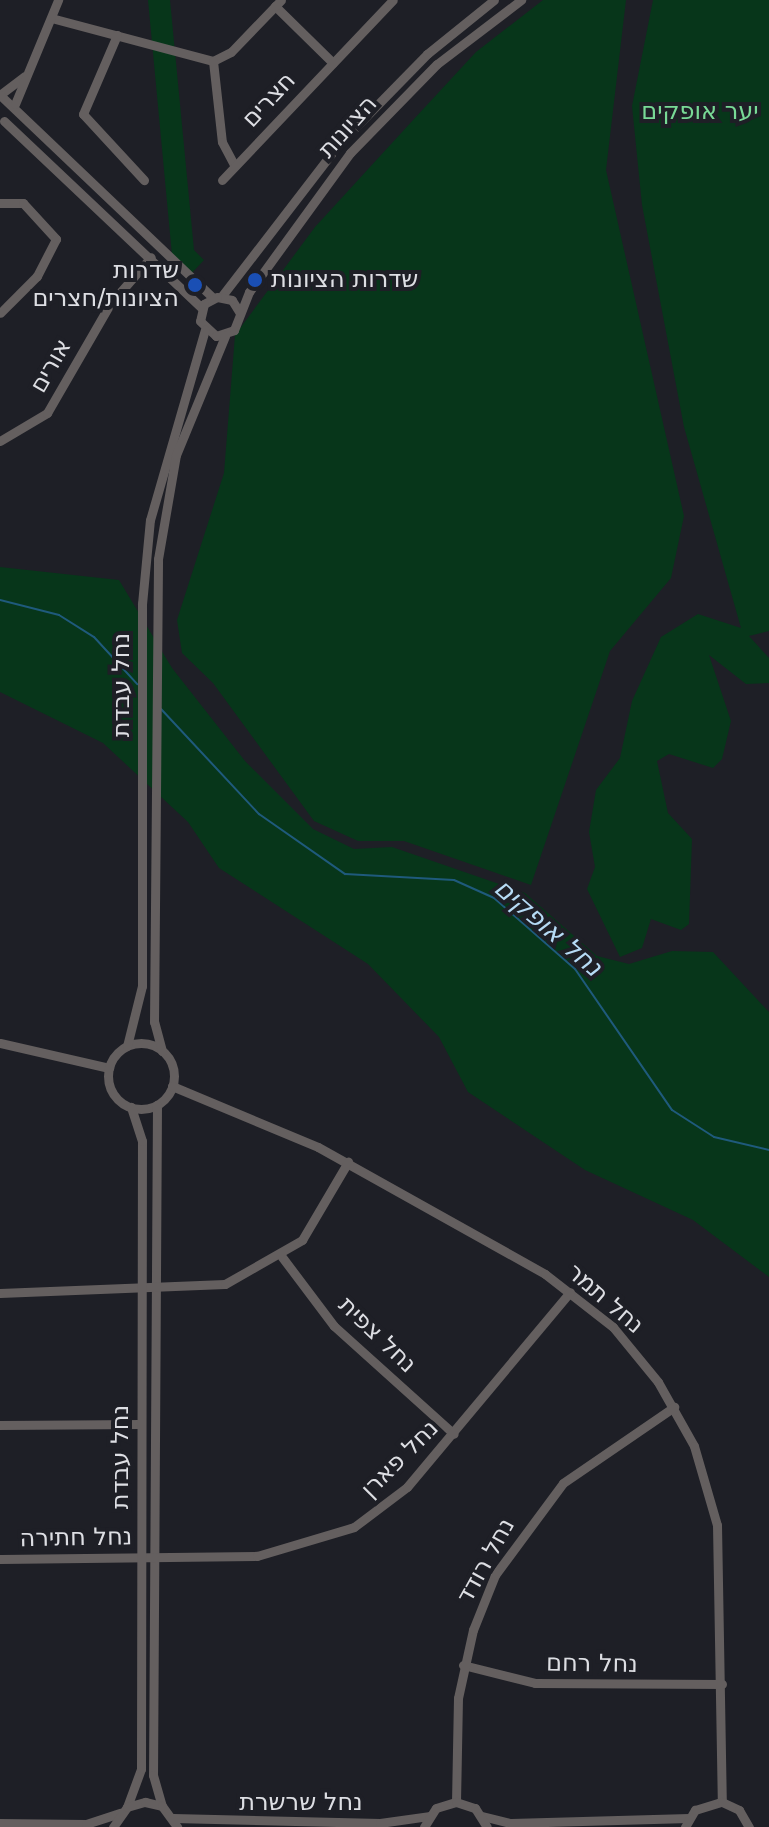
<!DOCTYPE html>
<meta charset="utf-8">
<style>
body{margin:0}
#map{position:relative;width:769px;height:1827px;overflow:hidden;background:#1e1f26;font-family:"DejaVu Sans","Noto Sans Hebrew",sans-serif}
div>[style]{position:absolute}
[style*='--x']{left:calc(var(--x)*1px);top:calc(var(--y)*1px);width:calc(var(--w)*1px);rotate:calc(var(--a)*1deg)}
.green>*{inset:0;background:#07361a}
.stream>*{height:2px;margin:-1px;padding:0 1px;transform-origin:1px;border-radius:1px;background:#1f5a7c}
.minor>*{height:9px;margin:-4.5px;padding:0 4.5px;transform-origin:4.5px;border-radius:4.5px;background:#645f5f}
.minor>.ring{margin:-4.5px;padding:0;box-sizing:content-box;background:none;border:9px solid #645f5f;border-radius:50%}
.dots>*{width:22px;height:22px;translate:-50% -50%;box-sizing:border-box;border:4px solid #1e1f26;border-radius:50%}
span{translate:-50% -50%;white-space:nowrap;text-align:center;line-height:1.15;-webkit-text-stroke:8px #1e1f26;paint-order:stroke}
.street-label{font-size:24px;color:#dddee3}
.park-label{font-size:24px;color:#78d996}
.poi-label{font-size:24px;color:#dddee3}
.right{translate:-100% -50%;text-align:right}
.left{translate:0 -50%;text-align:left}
.water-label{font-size:26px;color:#b6dbf5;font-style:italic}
</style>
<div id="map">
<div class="green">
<div style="clip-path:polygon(148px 0,170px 0,194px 250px,204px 260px,191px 274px,172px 255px)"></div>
<div style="clip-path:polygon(543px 0,626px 0,606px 170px,684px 516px,671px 578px,610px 651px,531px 885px,404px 841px,358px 841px,314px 821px,213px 683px,182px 653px,177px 620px,224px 473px,235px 335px,315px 227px,414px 119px,476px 52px)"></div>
<div style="clip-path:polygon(653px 0,769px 0,769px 631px,749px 636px,769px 658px,769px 683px,746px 684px,709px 655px,731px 721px,722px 759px,713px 768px,669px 754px,657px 761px,668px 813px,692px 839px,689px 924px,681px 930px,651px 919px,642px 948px,620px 957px,587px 889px,595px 867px,589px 832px,596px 790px,620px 758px,632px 701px,661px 637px,698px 614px,741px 628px,684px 427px,642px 205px,632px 106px)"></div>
<div style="clip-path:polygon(0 567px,119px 580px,172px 668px,245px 761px,313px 829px,354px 849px,392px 847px,525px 893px,597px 956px,629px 964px,672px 951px,713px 952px,769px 1012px,769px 1277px,693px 1220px,585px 1170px,468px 1092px,439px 1037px,368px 964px,219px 868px,188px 822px,103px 743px,0 692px)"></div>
</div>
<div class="stream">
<div style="--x:0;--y:600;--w:61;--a:14.3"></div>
<div style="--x:59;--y:615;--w:41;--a:32.2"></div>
<div style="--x:94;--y:637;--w:64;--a:47.5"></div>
<div style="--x:161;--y:709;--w:144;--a:47"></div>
<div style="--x:259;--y:814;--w:105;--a:34.9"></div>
<div style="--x:345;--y:874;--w:109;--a:3.2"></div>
<div style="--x:454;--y:880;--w:44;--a:24.2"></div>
<div style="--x:494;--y:898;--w:108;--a:41.2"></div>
<div style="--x:575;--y:969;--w:171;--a:55.5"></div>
<div style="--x:672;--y:1110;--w:50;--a:32.7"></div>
<div style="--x:714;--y:1137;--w:57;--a:13.3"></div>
</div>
<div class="minor">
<div style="--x:275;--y:6;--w:81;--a:44.5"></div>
<div style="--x:55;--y:19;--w:163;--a:14.9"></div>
<div style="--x:213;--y:61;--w:20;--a:-27"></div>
<div style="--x:231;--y:52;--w:72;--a:-46.1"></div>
<div style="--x:117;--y:35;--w:86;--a:113.3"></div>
<div style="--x:83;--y:114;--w:90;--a:47.3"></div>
<div style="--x:213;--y:61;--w:81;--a:83.7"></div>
<div style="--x:222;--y:142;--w:27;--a:62"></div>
<div style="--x:1;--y:94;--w:30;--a:-37"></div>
<div style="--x:0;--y:95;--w:294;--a:43.6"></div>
<div style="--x:15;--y:104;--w:113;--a:-67.5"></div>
<div style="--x:4;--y:121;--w:272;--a:43.4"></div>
<div style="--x:222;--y:180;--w:248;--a:-46.5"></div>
<div style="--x:0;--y:203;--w:23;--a:0"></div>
<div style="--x:23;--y:203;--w:49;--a:47.5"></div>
<div style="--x:56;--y:239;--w:42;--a:117.2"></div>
<div style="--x:37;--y:276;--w:52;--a:135"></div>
<div style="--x:221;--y:297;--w:193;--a:-52.4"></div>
<div style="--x:339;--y:144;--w:126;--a:-45.6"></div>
<div style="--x:427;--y:54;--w:86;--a:-38.9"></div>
<div style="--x:240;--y:313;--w:15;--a:-122"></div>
<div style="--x:232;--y:300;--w:15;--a:-169"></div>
<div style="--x:217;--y:297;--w:15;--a:152"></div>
<div style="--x:204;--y:304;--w:17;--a:103"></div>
<div style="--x:200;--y:321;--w:22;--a:43"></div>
<div style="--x:216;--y:336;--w:19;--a:-18"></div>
<div style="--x:234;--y:330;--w:41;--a:-68.5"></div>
<div style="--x:249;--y:292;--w:172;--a:-54"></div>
<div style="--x:350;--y:153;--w:124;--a:-45.7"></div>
<div style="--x:437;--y:64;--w:106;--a:-37.3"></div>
<div style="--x:0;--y:441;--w:55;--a:-30.8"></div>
<div style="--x:47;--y:413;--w:126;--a:-60"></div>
<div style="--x:110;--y:304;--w:62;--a:-48.9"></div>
<div style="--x:0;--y:1043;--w:112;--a:12.9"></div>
<div class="ring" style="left:108px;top:1043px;width:57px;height:57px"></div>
<div style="--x:127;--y:1046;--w:62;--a:-76"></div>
<div style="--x:142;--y:986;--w:382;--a:-90"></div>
<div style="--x:142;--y:604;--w:84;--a:-84.6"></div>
<div style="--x:150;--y:520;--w:198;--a:-73.9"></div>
<div style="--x:162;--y:1051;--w:30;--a:-105"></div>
<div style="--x:154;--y:1022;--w:463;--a:-89.5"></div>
<div style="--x:158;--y:559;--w:106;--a:-80.2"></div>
<div style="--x:176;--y:455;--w:129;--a:-67.6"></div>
<div style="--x:172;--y:1086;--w:158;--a:22.7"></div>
<div style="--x:318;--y:1147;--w:260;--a:29.2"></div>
<div style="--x:545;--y:1274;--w:86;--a:37.9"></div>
<div style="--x:613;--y:1327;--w:71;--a:50.7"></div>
<div style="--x:658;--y:1382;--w:73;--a:60.6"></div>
<div style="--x:694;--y:1446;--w:82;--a:73.8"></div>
<div style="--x:717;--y:1525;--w:277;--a:89"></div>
<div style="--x:157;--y:1105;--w:670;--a:90.34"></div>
<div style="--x:153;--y:1775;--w:32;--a:74"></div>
<div style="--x:282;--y:1257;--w:86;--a:53"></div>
<div style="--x:334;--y:1326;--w:161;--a:42"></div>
<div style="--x:0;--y:1293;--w:225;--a:-2.3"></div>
<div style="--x:225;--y:1284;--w:89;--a:-29.7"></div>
<div style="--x:302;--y:1240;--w:91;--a:-59.5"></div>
<div style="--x:0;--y:1425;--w:141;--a:-0.4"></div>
<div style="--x:0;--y:1559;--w:257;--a:-0.7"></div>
<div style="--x:257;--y:1556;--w:101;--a:-16.6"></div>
<div style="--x:354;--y:1527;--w:66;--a:-37"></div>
<div style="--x:407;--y:1487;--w:254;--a:-50.1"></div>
<div style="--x:463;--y:1665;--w:74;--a:14"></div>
<div style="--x:535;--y:1683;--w:187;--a:0.3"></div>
<div style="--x:456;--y:1802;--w:104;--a:-88.9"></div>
<div style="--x:458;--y:1698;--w:70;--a:-77.6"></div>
<div style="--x:473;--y:1630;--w:59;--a:-68.2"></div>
<div style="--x:495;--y:1575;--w:114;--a:-53.5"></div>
<div style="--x:563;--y:1483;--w:135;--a:-34.4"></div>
<div style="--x:127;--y:1807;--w:40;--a:-69.8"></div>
<div style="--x:141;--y:1769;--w:628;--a:-89.91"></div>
<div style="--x:142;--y:1141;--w:36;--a:-108"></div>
<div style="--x:482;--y:1816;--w:30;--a:14"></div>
<div style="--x:511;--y:1823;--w:178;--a:-1.6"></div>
<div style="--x:173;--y:1818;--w:207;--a:1.4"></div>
<div style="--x:380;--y:1823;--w:49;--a:-8.1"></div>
<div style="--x:0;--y:1823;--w:86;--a:0.7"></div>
<div style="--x:86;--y:1824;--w:36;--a:-18"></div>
<div style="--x:113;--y:1827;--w:24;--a:-55"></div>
<div style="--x:127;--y:1807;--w:19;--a:-16"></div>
<div style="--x:145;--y:1802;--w:17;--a:13"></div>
<div style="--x:162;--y:1806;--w:26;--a:54"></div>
<div style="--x:424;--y:1827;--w:22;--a:-58"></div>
<div style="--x:436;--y:1808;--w:21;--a:-17"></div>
<div style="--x:456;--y:1802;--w:20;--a:18"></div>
<div style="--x:475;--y:1808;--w:22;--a:58"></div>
<div style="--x:685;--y:1827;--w:20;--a:-60"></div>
<div style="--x:695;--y:1810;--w:28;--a:-17"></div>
<div style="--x:722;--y:1802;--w:19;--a:25"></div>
<div style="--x:739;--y:1810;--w:20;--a:60"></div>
</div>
<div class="dots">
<div style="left:255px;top:280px;background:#1a4fb4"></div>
<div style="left:195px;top:285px;background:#1a4fb4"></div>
</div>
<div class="street-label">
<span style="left:269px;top:100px;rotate:-47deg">חצרים</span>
<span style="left:348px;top:127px;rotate:-48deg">הציונות</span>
<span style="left:51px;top:366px;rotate:-60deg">אורים</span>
<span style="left:122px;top:685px;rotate:-90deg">נחל עבדת</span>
<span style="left:605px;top:1299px;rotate:41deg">נחל תמר</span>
<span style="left:377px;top:1335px;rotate:44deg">נחל צפית</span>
<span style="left:121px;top:1457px;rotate:-90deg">נחל עבדת</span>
<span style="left:400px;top:1459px;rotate:-45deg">נחל פארן</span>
<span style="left:76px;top:1538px;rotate:-1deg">נחל חתירה</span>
<span style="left:486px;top:1561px;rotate:-61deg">נחל רודד</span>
<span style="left:592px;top:1664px;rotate:1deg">נחל רחם</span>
<span style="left:301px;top:1803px">נחל שרשרת</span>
</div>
<div class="park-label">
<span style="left:700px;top:112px">יער אופקים</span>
</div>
<div class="poi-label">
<span class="right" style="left:179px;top:285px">שדרות<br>הציונות/חצרים</span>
<span class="left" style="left:271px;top:280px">שדרות הציונות</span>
</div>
<div class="water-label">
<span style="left:548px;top:928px;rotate:41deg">נחל אופקים</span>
</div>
</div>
